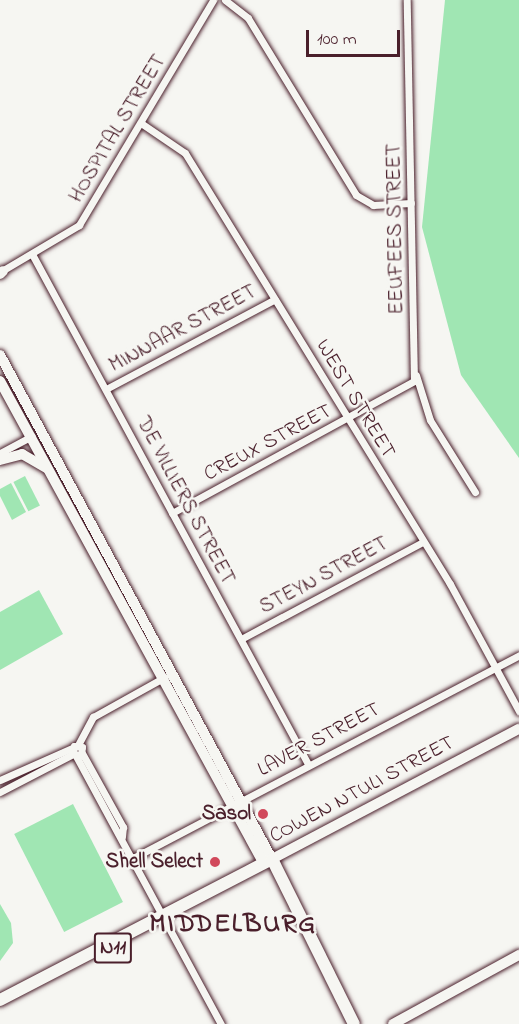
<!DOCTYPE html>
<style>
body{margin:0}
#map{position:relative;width:519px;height:1024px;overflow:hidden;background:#f6f6f2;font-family:"Indie Flower",sans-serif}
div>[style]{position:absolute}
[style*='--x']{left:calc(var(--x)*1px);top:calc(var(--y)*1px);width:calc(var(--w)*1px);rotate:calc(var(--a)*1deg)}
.green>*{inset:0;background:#a0e6b3;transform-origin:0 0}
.roads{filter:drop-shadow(0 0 2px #4a1f2b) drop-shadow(0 0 2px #4a1f2b)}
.street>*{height:7px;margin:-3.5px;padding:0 3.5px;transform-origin:3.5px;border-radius:3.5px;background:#f6f6f2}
.secondary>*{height:10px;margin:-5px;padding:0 5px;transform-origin:5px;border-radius:5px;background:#f6f6f2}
.highway>*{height:12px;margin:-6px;padding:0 6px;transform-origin:6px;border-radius:6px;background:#f6f6f2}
.dots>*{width:16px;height:16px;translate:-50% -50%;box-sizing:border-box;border:3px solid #f6f6f2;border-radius:50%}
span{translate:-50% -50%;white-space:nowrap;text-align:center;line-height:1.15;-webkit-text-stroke:5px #f6f6f2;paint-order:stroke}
.shield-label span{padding:2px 4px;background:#f6f6f2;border:2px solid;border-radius:4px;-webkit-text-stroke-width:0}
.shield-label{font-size:20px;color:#4a1f2b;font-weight:700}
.street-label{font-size:21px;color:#4a1f2b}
.poi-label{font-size:21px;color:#4a1f2b;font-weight:700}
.right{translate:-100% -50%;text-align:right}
.district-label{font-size:27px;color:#4a1f2b;font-weight:700;letter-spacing:1.5px}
.scale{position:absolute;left:306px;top:30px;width:94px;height:27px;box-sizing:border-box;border:3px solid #4a1f2b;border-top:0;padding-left:8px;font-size:18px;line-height:21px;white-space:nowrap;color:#4a1f2b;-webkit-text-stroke:4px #f6f6f2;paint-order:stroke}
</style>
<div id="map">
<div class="green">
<div style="clip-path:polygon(445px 0,519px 0,519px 458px,461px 375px,422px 227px)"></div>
<div style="left:25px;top:476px;width:33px;height:13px;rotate:63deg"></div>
<div style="clip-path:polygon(11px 483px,26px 512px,12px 520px,0 496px,0 489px)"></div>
<div style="clip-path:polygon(39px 590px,63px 634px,0 670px,0 612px)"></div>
<div style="left:73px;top:804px;width:110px;height:66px;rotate:63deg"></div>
<div style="clip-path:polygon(0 904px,11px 923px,13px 943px,0 961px)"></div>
</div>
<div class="roads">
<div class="street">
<div style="--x:225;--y:0;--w:29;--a:38"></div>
<div style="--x:248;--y:18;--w:207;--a:58.6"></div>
<div style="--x:356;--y:195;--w:20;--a:30"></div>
<div style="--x:373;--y:205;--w:38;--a:-3"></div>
<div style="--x:141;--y:123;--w:53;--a:34.3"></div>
<div style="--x:185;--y:153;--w:506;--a:58.41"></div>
<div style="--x:450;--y:584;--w:145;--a:61.5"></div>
<div style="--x:32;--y:254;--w:580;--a:61.58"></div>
<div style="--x:0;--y:272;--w:92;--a:-30.7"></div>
<div style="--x:79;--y:225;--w:262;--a:-59.2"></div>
<div style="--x:416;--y:375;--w:47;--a:72.7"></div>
<div style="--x:430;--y:420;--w:85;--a:58"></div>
<div style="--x:106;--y:389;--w:191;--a:-28"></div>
<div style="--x:0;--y:453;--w:36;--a:-28"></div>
<div style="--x:172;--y:513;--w:276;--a:-28.6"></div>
<div style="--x:414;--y:381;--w:381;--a:-91.1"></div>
<div style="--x:241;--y:639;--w:206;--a:-28.1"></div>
<div style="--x:78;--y:745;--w:32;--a:-62"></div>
<div style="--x:93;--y:717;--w:82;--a:-29.1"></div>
<div style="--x:82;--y:753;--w:85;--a:61"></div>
<div style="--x:123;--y:827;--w:10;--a:96"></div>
<div style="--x:76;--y:756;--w:305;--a:61.6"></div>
<div style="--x:0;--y:780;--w:79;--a:-24"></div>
<div style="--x:0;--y:792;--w:82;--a:-27.5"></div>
<div style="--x:73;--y:754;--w:8;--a:7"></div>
<div style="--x:81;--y:755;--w:8;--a:-83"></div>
<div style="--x:82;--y:747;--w:8;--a:-173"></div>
<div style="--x:74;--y:746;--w:8;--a:97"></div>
<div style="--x:135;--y:857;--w:434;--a:-27.7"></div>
</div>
<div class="secondary">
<div style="--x:0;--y:274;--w:4;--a:-45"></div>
<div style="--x:0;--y:355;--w:573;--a:61.65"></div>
<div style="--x:272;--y:859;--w:279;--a:-27.8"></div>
<div style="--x:0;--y:381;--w:550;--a:61.34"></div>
<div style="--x:0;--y:460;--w:23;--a:-15"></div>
<div style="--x:22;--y:454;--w:28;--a:30"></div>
<div style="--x:393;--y:1024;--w:144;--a:-28.7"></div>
</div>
<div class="highway">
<div style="--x:0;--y:1000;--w:306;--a:-27.4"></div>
<div style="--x:272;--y:859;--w:184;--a:63.6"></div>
</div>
</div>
<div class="dots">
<div style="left:263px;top:814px;background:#d1495b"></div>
<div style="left:215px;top:862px;background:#d1495b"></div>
</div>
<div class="shield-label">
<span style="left:113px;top:948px">N11</span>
</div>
<div class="street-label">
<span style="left:118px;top:129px;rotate:-59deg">HOSPITAL STREET</span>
<span style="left:396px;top:229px;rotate:-91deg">EEUFEES STREET</span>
<span style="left:183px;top:329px;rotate:-28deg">MINNAAR STREET</span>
<span style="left:355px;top:399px;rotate:59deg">WEST STREET</span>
<span style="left:268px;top:443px;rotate:-28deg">CREUX STREET</span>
<span style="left:185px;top:501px;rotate:62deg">DE VILLIERS STREET</span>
<span style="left:324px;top:576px;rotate:-28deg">STEYN STREET</span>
<span style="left:319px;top:740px;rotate:-28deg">LAVER STREET</span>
<span style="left:362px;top:790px;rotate:-28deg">COWEN NTULI STREET</span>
</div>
<div class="poi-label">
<span class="right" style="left:251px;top:814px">Sasol</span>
<span class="right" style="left:203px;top:862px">Shell Select</span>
</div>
<div class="district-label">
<span style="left:233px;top:925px">MIDDELBURG</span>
</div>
<div class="scale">100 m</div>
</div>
